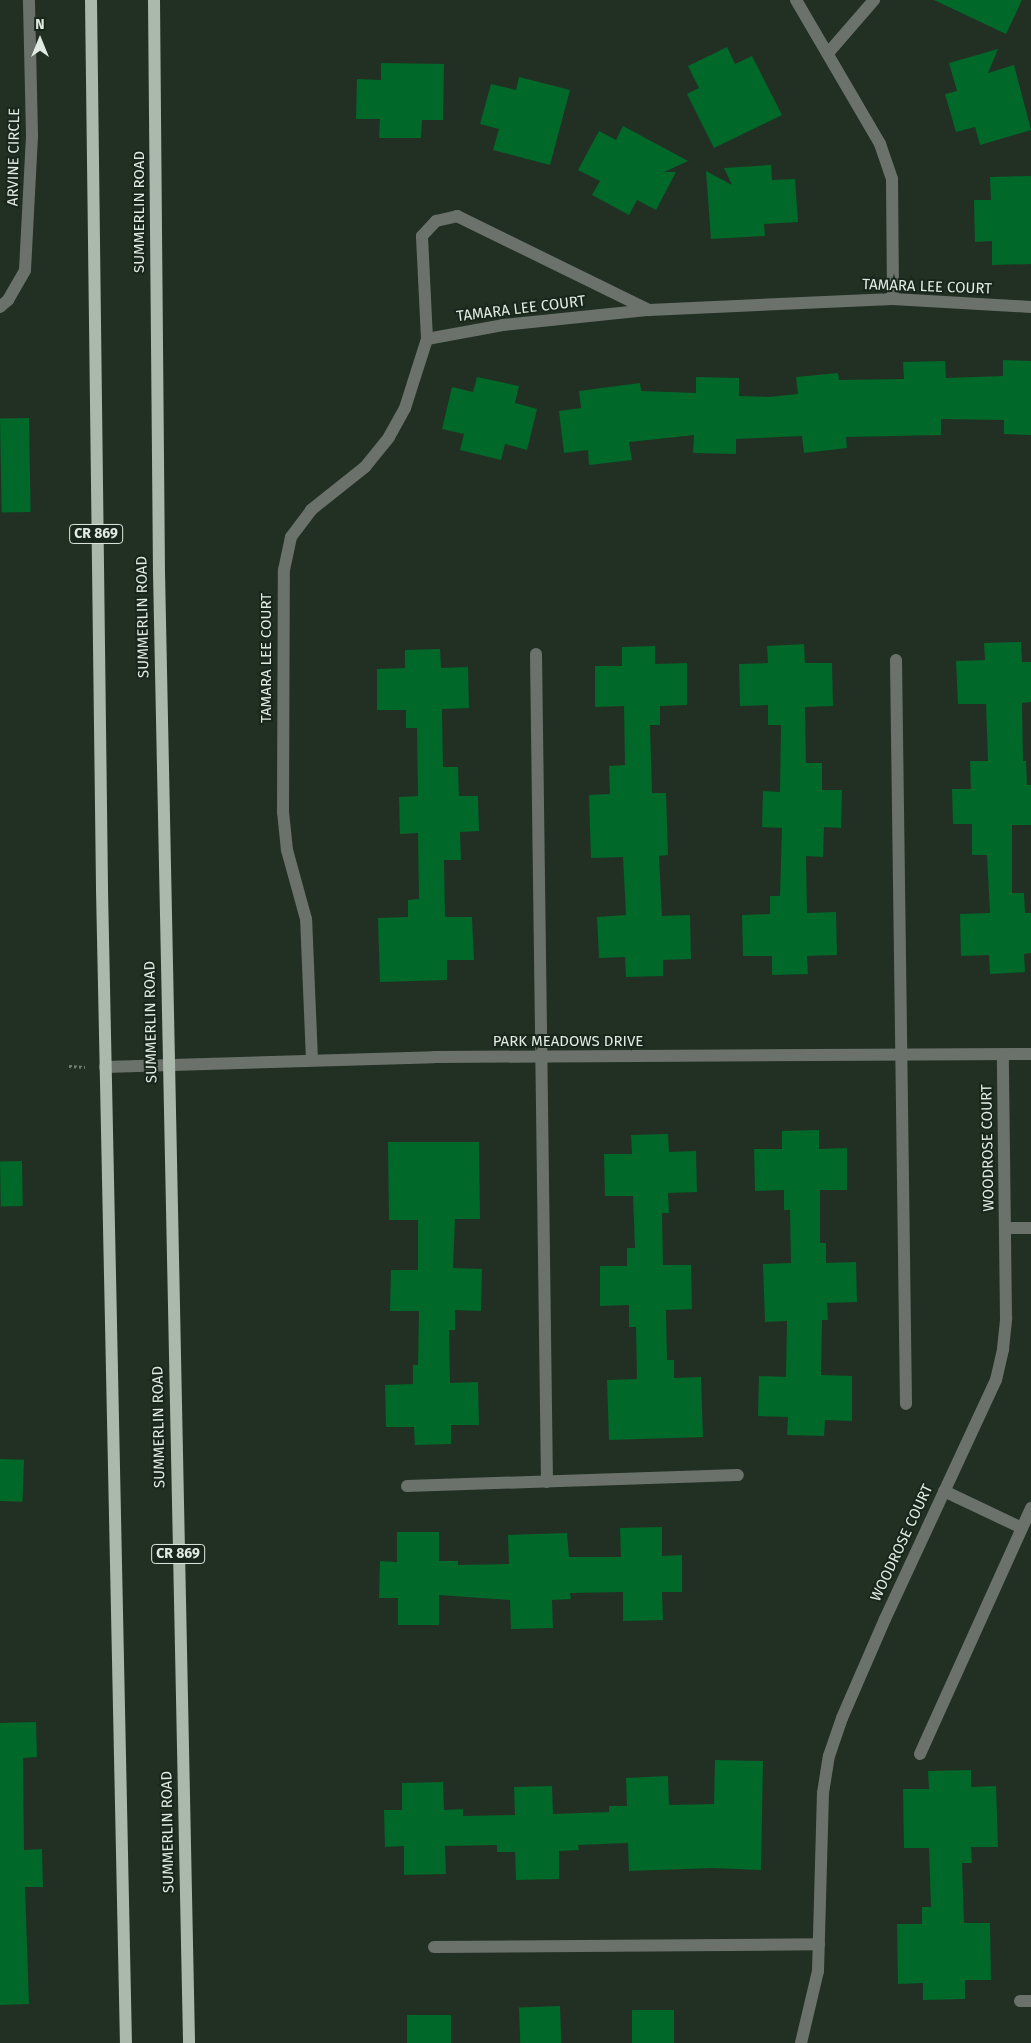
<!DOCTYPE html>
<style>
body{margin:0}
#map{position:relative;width:1031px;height:2043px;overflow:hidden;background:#223024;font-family:"Fira Sans",sans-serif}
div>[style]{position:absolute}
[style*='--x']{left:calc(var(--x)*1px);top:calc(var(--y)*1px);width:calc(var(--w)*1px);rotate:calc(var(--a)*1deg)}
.building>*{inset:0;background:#006828;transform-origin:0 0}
.path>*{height:3px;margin-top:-1.5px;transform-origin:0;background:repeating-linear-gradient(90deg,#707c71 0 2.5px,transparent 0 5px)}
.minor>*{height:12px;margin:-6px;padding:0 6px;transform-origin:6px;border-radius:6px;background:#6b726c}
.major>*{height:12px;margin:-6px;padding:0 6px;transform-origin:6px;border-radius:6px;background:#abb9ac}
span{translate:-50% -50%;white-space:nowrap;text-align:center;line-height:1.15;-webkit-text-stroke:4px #19261b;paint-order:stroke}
.shield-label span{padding:1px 4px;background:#19261b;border:1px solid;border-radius:4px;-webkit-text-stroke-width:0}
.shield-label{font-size:14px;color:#e2ebe3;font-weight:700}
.street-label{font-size:15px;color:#e2ebe3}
.north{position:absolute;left:15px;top:15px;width:50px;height:50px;-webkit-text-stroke:4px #19261b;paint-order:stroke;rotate:0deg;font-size:14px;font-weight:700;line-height:20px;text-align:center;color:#e2ebe3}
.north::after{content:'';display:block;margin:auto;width:18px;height:22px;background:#e2ebe3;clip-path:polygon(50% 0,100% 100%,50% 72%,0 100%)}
</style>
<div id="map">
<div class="building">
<div style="clip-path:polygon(934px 0,1022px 0,1006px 34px)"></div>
<div style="clip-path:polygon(727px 47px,735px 64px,752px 56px,782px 115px,714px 148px,687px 94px,699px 88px,688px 66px)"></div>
<div style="clip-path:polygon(998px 49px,988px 73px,1014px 65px,1031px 130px,980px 145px,975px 127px,956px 132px,945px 94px,957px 91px,949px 63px)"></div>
<div style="clip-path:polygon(381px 63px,444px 64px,443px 120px,422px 120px,421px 138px,379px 138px,380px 119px,356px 119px,357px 79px,381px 80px)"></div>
<div style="clip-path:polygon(519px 77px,570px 90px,550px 165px,493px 150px,499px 129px,480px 124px,491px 84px,516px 90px)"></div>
<div style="clip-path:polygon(623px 126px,688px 161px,664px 172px,676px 172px,656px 210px,637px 200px,629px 215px,592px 195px,600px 181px,578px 170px,599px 131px,616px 140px)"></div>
<div style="clip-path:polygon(771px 165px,772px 180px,795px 179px,798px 222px,764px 224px,765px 236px,711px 239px,706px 171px,732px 185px,724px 168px)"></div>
<div style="clip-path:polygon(1031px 176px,1031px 264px,992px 265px,992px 241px,975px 242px,974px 200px,991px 200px,990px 177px)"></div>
<div style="clip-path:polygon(1003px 360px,1031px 361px,1031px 435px,1004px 434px,1004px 420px,941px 419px,941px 435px,846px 437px,847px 448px,804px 453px,802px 436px,736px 439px,736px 454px,693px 453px,694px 435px,629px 442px,632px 460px,589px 465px,588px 450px,564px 453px,559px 411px,581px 408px,579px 391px,640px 383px,641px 391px,696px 393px,696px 377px,739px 378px,739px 396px,769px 397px,798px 394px,796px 377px,838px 373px,839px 380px,904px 379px,903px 362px,945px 361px,946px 378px,1003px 376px)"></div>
<div style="clip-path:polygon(477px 377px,519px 386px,515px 403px,537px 409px,527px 450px,505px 444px,501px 460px,460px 450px,464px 434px,442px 429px,452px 387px,473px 392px)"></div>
<div style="left:29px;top:418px;width:94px;height:29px;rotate:89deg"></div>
<div style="clip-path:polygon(1021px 642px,1022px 662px,1031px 662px,1031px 702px,1022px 703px,1023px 761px,1026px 761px,1027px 785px,1031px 785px,1031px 825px,1012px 825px,1012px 893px,1024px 893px,1025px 913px,1031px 913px,1031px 953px,1024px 954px,1025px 972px,990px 974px,989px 955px,961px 956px,960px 914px,990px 913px,987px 855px,972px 855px,972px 824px,953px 824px,952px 789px,971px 789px,970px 761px,988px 761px,986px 704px,958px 704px,956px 661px,985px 660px,984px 643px)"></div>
<div style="clip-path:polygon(804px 644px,805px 663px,832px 663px,833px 706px,805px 707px,806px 763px,822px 763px,822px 790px,842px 790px,841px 828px,824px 827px,823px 857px,806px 856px,807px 913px,836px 912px,837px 955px,807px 956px,808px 974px,772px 975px,772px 956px,743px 956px,742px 915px,770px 914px,770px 896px,780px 896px,782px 828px,762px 827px,763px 791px,780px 792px,781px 725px,768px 725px,768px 705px,740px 706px,739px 664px,768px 663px,767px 646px)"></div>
<div style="clip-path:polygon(655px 646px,655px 664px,687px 663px,687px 705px,660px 706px,660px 725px,650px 725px,652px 793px,666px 793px,668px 855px,659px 856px,662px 916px,690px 915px,691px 959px,663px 960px,663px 976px,626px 977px,625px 957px,599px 958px,597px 917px,626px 915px,623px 857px,591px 858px,589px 795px,610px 794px,609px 766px,625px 765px,624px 706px,595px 707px,595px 666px,622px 666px,622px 647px)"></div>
<div style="clip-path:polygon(440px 649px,441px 668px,468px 667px,469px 708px,442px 709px,443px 767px,458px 767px,459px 796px,478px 796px,479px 831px,460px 832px,461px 860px,444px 860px,445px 917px,472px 917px,474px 960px,447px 960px,447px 980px,380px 982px,378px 918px,408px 917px,408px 900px,419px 899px,418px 833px,400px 834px,399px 797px,418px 796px,417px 728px,406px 728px,406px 710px,377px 710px,377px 669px,405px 668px,405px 650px)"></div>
<div style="clip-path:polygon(819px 1130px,819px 1149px,847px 1148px,847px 1190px,820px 1190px,820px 1243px,826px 1243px,826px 1263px,856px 1262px,857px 1302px,827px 1303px,828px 1320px,822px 1320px,821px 1375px,852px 1376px,852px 1421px,825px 1420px,824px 1436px,787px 1435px,788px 1417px,758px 1416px,759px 1376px,786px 1377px,787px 1321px,765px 1322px,763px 1264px,791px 1263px,790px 1210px,784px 1210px,784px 1190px,755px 1191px,754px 1149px,782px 1149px,782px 1131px)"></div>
<div style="clip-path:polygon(668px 1134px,669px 1152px,696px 1151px,697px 1192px,668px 1193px,669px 1213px,662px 1213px,663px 1265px,691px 1265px,692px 1309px,666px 1310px,667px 1360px,674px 1360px,674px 1378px,701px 1377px,703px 1437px,609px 1440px,607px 1380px,637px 1379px,636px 1327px,629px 1327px,629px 1305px,600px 1306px,600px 1266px,627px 1266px,627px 1248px,635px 1248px,633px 1196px,605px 1196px,604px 1154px,632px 1154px,631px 1135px)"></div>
<div style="clip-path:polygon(388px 1142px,479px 1142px,480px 1219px,455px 1219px,453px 1268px,482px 1269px,481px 1311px,455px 1310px,455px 1330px,449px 1330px,450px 1383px,478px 1382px,479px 1425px,451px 1425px,451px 1444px,415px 1445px,414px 1427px,386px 1427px,385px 1385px,413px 1384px,413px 1365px,418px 1365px,419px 1311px,390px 1311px,391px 1270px,418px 1270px,418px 1220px,389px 1220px)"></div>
<div style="left:22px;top:1161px;width:45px;height:22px;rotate:89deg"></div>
<div style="left:0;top:1459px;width:24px;height:42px;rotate:2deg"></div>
<div style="clip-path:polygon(662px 1527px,662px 1556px,682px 1555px,682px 1592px,662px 1592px,663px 1620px,623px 1621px,623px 1592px,570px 1593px,571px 1599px,552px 1600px,553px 1628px,511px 1629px,510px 1600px,439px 1595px,439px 1625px,398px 1625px,398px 1598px,379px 1598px,380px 1561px,397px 1562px,397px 1532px,439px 1532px,439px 1561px,458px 1561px,458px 1565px,509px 1564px,508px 1535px,567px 1533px,569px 1557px,621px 1557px,620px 1528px)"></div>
<div style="clip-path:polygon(36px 1722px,37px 1757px,23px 1758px,24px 1850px,42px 1849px,43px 1887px,25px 1887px,29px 2004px,0 2005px,0 1723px)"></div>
<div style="clip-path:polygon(715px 1760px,763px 1761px,761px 1870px,713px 1868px,629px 1871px,628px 1843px,578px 1845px,579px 1850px,559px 1851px,559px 1879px,516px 1880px,515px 1852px,497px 1852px,497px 1845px,445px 1846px,446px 1874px,404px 1875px,404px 1846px,385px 1847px,384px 1810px,402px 1810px,402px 1783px,443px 1782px,444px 1810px,463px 1809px,463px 1816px,515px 1815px,514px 1787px,552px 1786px,553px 1814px,609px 1812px,609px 1806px,627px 1806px,626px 1778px,668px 1776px,669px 1805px,714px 1804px)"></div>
<div style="clip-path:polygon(971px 1770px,971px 1787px,996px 1786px,998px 1847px,971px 1847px,972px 1863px,962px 1863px,964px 1923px,990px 1923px,991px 1980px,965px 1980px,965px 1999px,923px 2000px,923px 1983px,898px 1984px,897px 1924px,922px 1924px,922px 1907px,931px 1907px,929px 1848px,904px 1848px,903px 1789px,929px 1789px,928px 1771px)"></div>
<div style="left:560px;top:2006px;width:37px;height:41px;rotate:88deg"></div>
<div style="left:674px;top:2010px;width:33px;height:42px;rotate:90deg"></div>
<div style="left:451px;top:2015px;width:28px;height:44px;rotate:90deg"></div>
</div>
<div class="path">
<div style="--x:69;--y:1066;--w:16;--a:4"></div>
</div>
<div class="minor">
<div style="--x:796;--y:0;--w:167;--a:59.7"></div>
<div style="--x:880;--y:144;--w:37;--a:71"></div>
<div style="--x:892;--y:179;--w:120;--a:89.5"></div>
<div style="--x:829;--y:52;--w:69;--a:-49.1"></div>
<div style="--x:0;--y:307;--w:11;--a:-41"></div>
<div style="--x:8;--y:300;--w:34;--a:-60"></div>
<div style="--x:25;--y:270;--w:135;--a:-87"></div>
<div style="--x:32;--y:135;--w:135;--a:-91.3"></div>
<div style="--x:427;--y:339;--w:77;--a:-10.4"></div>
<div style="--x:503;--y:325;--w:147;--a:-5.9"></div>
<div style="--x:649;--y:310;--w:244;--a:-2.6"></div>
<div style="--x:893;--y:299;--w:138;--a:3.3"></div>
<div style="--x:536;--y:654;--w:828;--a:89.24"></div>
<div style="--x:896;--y:660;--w:744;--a:89.23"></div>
<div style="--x:312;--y:1060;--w:141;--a:-92.4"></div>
<div style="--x:306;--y:919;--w:72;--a:-105.4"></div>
<div style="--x:287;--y:850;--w:37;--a:-96"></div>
<div style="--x:283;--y:813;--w:243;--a:-89.8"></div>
<div style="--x:284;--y:570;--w:34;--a:-78"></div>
<div style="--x:291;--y:537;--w:34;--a:-53"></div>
<div style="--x:311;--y:510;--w:69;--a:-38.5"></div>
<div style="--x:365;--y:467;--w:38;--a:-51"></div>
<div style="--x:389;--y:437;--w:33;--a:-61"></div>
<div style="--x:405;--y:408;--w:72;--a:-72.3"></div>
<div style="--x:427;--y:339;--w:103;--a:-92.8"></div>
<div style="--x:422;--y:236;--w:21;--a:-47"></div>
<div style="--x:436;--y:221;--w:22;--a:-13"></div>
<div style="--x:457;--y:216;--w:214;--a:26.1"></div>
<div style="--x:105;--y:1067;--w:329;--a:-1.7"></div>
<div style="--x:434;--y:1057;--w:597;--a:-0.29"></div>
<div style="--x:1005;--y:1228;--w:26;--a:0"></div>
<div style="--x:407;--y:1486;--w:331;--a:-1.9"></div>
<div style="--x:944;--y:1491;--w:86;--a:25.4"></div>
<div style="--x:920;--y:1754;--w:270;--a:-65.7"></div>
<div style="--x:434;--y:1947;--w:385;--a:-0.4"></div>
<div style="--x:1020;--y:2001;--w:11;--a:0"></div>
<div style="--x:801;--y:2043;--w:74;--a:-76.7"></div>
<div style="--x:818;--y:1971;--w:178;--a:-88.4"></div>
<div style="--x:823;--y:1793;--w:37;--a:-81"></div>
<div style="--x:829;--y:1756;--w:40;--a:-71.1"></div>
<div style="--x:842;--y:1718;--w:108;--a:-66.5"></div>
<div style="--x:885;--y:1619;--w:264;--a:-65.1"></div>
<div style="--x:996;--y:1380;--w:32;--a:-77"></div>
<div style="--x:1003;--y:1349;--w:31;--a:-84"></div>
<div style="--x:1006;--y:1318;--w:264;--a:-90.7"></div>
</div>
<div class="major">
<div style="--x:91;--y:0;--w:890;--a:89.29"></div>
<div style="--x:102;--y:890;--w:1153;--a:88.81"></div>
<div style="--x:154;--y:0;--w:572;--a:89.5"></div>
<div style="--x:159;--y:572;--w:1471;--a:88.83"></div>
</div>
<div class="shield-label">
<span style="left:96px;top:534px">CR 869</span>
<span style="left:178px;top:1554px">CR 869</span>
</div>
<div class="street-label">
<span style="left:14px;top:157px;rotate:-89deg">ARVINE CIRCLE</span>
<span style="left:140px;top:212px;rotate:-90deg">SUMMERLIN ROAD</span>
<span style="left:927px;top:287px;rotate:2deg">TAMARA LEE COURT</span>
<span style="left:521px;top:309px;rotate:-7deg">TAMARA LEE COURT</span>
<span style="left:143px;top:617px;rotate:-91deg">SUMMERLIN ROAD</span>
<span style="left:267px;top:658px;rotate:-90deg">TAMARA LEE COURT</span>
<span style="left:151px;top:1022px;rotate:-91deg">SUMMERLIN ROAD</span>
<span style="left:568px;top:1042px">PARK MEADOWS DRIVE</span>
<span style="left:988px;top:1148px;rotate:-91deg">WOODROSE COURT</span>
<span style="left:159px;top:1427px;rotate:-91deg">SUMMERLIN ROAD</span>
<span style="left:902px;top:1543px;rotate:-65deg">WOODROSE COURT</span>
<span style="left:168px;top:1832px;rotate:-91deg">SUMMERLIN ROAD</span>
</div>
<div class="north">N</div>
</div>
